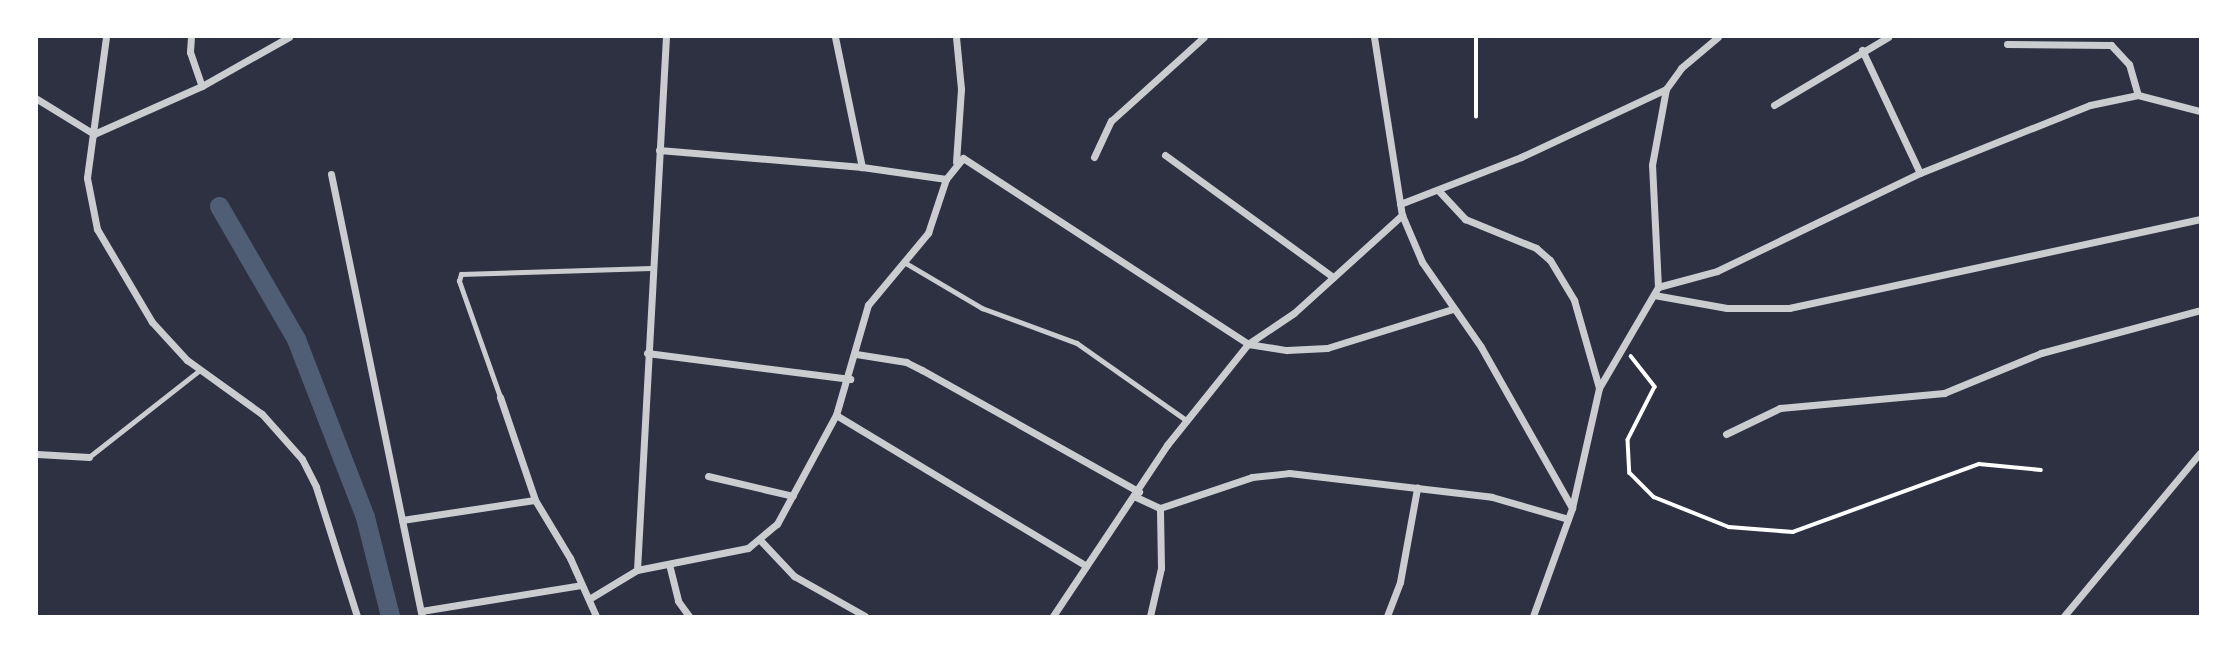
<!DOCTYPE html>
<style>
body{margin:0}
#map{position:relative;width:2237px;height:653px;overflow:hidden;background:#2d3142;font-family:"Asap Condensed",sans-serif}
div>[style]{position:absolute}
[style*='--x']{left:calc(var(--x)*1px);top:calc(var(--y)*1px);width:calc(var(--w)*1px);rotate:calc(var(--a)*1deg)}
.canal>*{height:19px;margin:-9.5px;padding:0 9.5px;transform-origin:9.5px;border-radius:9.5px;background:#4f5d75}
.path>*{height:3.5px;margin:-1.75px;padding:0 1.75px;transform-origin:1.75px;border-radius:1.75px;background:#fff}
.service>*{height:4.5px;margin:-2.25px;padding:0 2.25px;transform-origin:2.25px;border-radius:2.25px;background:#caccd0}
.minor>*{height:7px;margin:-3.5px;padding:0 3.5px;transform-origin:3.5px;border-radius:3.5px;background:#caccd0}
span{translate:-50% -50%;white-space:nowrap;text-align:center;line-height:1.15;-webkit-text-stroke:7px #fff;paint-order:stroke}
.frame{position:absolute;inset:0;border:38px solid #fff;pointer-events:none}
</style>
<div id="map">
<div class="canal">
<div style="--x:219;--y:206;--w:154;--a:59.9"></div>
<div style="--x:296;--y:339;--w:191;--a:68.8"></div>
<div style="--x:365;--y:517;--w:102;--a:75.8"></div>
</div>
<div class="path">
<div style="--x:1476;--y:117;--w:80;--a:-90"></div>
<div style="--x:1631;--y:356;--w:39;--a:52"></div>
<div style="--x:1655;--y:387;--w:59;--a:117"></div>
<div style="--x:1628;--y:440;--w:33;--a:87"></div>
<div style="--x:1630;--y:473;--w:34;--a:45"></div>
<div style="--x:1654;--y:497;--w:81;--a:21.8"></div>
<div style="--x:1729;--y:527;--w:64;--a:4.5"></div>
<div style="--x:1793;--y:532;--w:198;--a:-20.1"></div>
<div style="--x:1979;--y:464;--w:62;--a:5.5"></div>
</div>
<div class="service">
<div style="--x:904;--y:262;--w:91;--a:30.5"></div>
<div style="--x:982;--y:308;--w:101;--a:20.2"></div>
<div style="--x:1077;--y:343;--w:133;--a:35.2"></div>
<div style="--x:500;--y:397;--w:123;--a:-109.5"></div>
<div style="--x:459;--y:281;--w:7;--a:-74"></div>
<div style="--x:461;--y:274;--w:190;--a:-1.8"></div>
<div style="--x:89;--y:457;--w:141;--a:-38.1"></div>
</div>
<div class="minor">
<div style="--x:106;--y:37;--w:142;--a:97.7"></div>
<div style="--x:87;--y:178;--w:52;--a:78.9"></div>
<div style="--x:97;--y:229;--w:108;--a:59.4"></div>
<div style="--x:152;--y:322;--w:52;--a:47.4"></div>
<div style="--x:187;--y:360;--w:92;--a:35.8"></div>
<div style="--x:262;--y:414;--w:60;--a:48.4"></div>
<div style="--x:302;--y:459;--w:31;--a:63"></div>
<div style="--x:316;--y:487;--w:135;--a:72.4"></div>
<div style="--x:191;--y:37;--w:15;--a:94"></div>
<div style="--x:190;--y:52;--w:36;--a:71"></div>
<div style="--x:835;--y:37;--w:133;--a:78.3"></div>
<div style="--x:956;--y:37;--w:52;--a:84.5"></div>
<div style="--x:961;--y:89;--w:73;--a:93.9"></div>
<div style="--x:1374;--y:37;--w:180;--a:81.1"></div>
<div style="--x:1402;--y:215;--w:51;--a:66.9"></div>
<div style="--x:1422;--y:262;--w:103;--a:55.2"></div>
<div style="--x:1481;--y:347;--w:185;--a:60.5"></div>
<div style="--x:2007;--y:44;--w:104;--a:0.6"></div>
<div style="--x:2111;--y:45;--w:26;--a:47"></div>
<div style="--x:2129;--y:64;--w:32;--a:74"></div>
<div style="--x:1862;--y:50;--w:136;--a:64.8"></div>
<div style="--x:37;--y:99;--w:67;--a:31.6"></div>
<div style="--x:1774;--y:105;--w:133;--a:-30.8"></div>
<div style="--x:94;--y:134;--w:118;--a:-24"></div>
<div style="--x:202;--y:86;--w:100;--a:-29.4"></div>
<div style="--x:659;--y:150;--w:204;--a:4.8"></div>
<div style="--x:862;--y:167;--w:85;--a:8.1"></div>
<div style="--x:1165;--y:155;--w:208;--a:36"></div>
<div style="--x:1094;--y:157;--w:40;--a:-65"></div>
<div style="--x:1111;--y:121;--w:125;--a:-42.1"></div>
<div style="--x:331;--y:174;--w:451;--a:78.4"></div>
<div style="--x:1438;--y:190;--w:40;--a:47"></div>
<div style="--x:1465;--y:219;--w:77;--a:22.2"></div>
<div style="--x:1536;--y:248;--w:18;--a:41"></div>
<div style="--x:1550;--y:260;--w:47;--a:59"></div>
<div style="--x:1574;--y:300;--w:91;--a:74.1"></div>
<div style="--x:1400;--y:204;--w:130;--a:-21.2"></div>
<div style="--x:1521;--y:157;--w:160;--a:-25.1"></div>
<div style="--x:1658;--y:287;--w:61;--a:-15.2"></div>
<div style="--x:1717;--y:271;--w:225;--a:-25.8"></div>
<div style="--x:1920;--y:173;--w:183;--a:-21.8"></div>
<div style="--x:2090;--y:105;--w:49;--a:-11.8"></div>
<div style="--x:2138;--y:95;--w:64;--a:14.5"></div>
<div style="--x:1654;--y:295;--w:74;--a:10.1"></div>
<div style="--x:1727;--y:308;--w:62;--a:0"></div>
<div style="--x:1789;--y:308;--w:421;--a:-12.2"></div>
<div style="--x:647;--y:353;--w:205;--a:7.3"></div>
<div style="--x:856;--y:354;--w:51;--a:9.1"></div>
<div style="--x:906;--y:362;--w:18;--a:27"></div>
<div style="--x:922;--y:370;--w:249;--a:29.3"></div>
<div style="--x:500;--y:397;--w:109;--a:71.2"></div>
<div style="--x:535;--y:500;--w:68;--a:58.9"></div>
<div style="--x:570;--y:558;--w:64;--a:65.9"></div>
<div style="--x:836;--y:415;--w:292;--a:31.1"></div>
<div style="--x:1726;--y:434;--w:60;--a:-25.7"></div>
<div style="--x:1780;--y:408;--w:165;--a:-5.2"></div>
<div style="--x:1944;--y:393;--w:105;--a:-22.4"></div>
<div style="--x:2041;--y:353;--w:165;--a:-15.1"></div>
<div style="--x:37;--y:454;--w:52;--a:3.3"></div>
<div style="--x:708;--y:476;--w:87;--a:13.2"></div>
<div style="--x:1136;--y:497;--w:26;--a:25"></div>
<div style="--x:1160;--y:508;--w:97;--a:-18.6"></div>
<div style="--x:1252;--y:477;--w:37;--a:-6"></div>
<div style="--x:1289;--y:473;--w:204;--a:6.7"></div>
<div style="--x:1492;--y:497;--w:79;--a:16.1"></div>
<div style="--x:402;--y:520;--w:134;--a:-8.6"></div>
<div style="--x:760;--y:540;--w:50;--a:46.6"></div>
<div style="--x:794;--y:576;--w:81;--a:29.4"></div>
<div style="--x:669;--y:564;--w:38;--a:76"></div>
<div style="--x:678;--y:601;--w:19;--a:54"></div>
<div style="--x:637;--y:570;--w:534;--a:-86.89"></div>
<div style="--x:589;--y:599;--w:56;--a:-31.1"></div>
<div style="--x:637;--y:570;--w:113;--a:-11.2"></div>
<div style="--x:748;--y:548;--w:38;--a:-40"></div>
<div style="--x:777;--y:524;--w:124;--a:-61.6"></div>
<div style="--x:836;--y:415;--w:115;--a:-73.8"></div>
<div style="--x:868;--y:305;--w:94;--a:-50.2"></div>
<div style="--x:928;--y:233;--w:57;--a:-71.6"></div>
<div style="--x:946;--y:179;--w:27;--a:-51"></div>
<div style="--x:963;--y:158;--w:340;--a:33.1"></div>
<div style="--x:1248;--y:344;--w:39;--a:9"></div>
<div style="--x:1287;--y:350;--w:40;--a:-2.9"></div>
<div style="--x:1327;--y:348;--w:132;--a:-17.2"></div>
<div style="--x:421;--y:611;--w:162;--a:-9.2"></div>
<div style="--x:1053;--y:616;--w:206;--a:-56.3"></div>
<div style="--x:1167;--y:445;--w:129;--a:-51.3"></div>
<div style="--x:1248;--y:344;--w:55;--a:-34"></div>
<div style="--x:1294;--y:313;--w:146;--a:-42.2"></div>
<div style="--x:1150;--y:616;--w:49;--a:-77.1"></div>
<div style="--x:1161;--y:568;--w:60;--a:-91"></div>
<div style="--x:1387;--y:616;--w:36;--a:-69"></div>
<div style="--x:1400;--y:582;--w:96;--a:-79.7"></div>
<div style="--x:1533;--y:616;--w:115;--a:-70.1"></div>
<div style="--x:1572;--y:508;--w:123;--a:-77.3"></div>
<div style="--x:1599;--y:388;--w:117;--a:-59.7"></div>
<div style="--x:1658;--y:287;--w:122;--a:-92.8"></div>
<div style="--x:1652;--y:165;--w:77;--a:-79.6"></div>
<div style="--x:1666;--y:89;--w:26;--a:-54"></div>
<div style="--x:1681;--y:68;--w:48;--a:-40"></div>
<div style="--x:2064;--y:616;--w:212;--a:-50.2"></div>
</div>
<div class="frame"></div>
</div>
